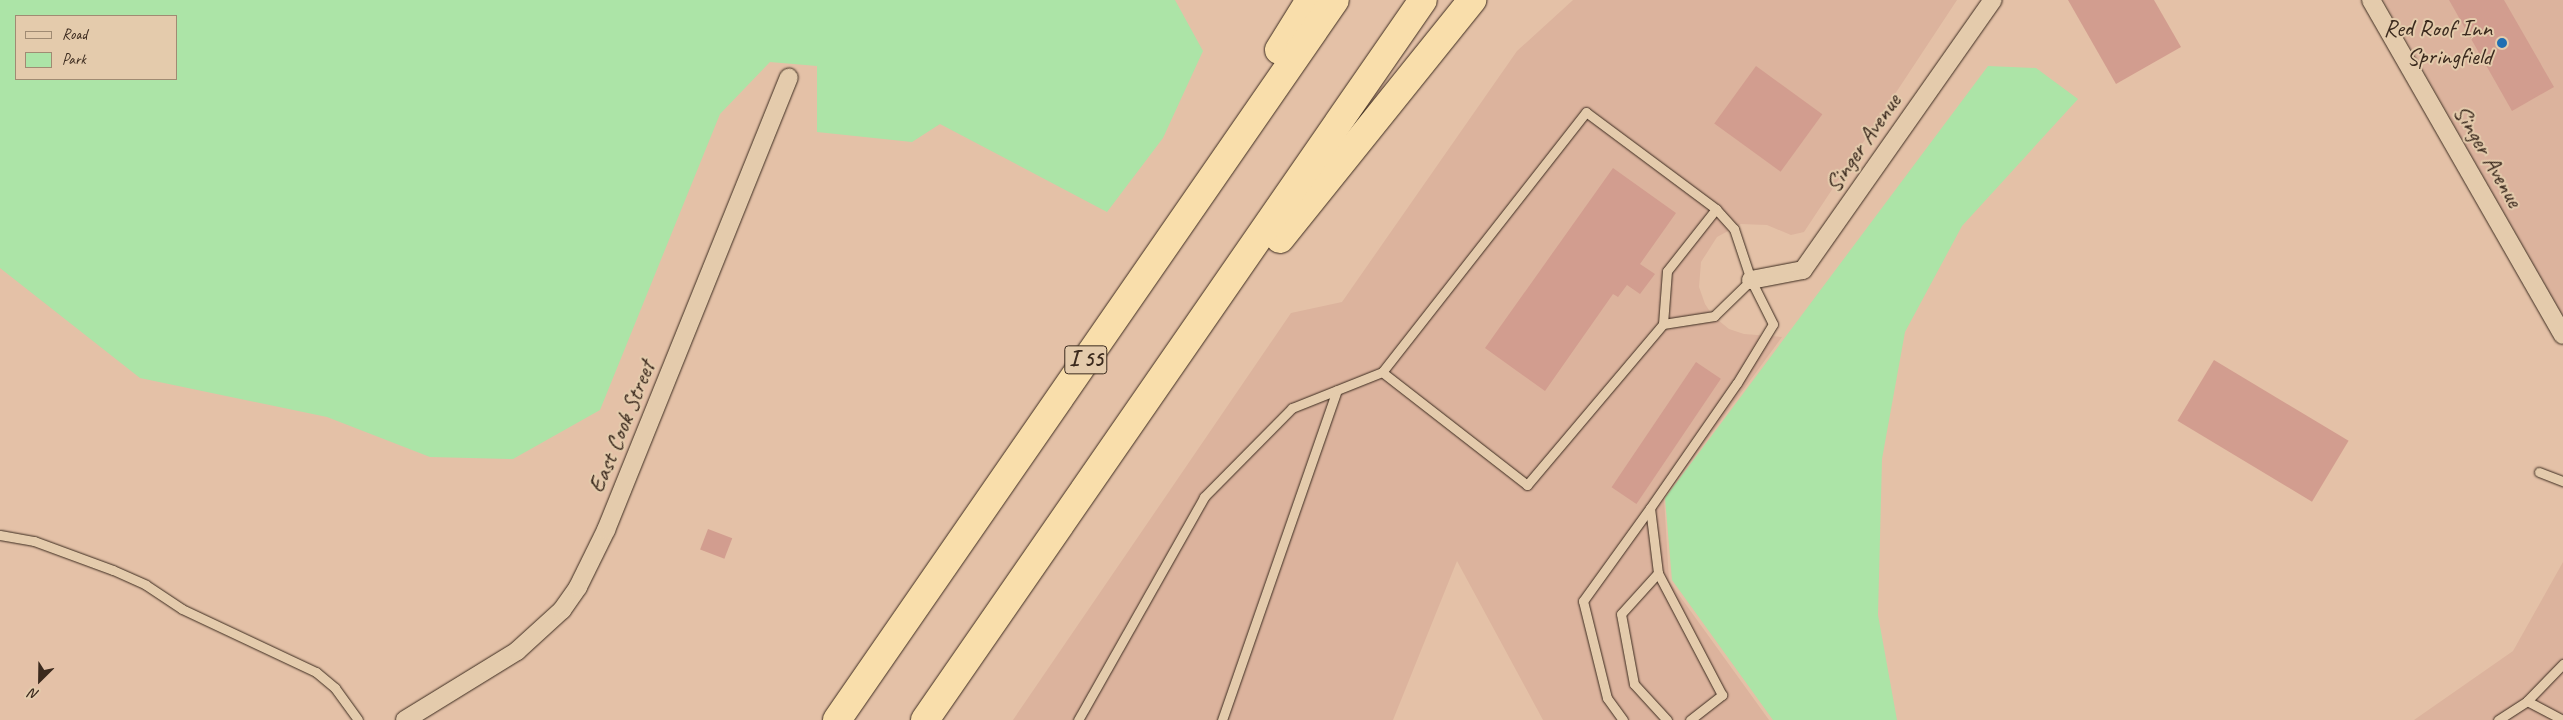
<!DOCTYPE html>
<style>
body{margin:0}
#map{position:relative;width:2563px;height:720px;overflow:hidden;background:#e4c1a7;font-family:Caveat,sans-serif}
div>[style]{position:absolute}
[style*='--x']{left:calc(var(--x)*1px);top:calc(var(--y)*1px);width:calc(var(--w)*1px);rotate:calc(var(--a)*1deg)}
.built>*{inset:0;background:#dcb39d}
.green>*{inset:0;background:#ace4a7}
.building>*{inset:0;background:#d29d8f;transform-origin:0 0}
.roads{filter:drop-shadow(0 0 1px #3b2a1e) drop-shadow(0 0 1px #3b2a1e)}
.service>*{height:9px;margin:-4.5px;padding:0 4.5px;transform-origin:4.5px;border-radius:4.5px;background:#e4cbac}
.minor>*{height:18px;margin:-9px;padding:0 9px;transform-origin:9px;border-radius:9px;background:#e4cbac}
.motorway>*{height:28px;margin:-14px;padding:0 14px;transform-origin:14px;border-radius:14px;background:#f9deab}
.dots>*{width:14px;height:14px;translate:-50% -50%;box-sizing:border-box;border:2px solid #e4cbac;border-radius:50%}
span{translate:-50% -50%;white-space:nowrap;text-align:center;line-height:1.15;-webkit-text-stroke:4px #e4cbac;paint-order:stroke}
.shield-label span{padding:1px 4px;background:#e4cbac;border:1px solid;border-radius:4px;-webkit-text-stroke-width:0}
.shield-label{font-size:22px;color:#3b2a1e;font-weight:700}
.poi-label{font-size:24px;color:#3b2a1e}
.right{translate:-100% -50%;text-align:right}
.street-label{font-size:24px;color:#3b2a1e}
.legend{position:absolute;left:15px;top:15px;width:162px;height:65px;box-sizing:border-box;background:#e4cbac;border:1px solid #a08b73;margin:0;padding:6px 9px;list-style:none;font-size:15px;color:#3b2a1e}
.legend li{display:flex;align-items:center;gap:10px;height:25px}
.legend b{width:25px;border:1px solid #a08b73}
.north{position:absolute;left:15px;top:655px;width:50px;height:50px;-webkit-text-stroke:4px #e4cbac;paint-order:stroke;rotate:203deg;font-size:14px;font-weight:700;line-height:20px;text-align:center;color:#3b2a1e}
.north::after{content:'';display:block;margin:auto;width:18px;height:22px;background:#3b2a1e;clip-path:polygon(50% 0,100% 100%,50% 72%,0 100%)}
</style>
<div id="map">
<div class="built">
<div style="clip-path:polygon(1573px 0,1957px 0,1804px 232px,1791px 235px,1767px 225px,1741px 224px,1717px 237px,1701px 262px,1699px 287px,1705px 304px,1713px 316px,1729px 329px,1744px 334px,1782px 337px,1664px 498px,1669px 581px,1769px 720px,1543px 720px,1457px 561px,1393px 720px,1013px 720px,1291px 313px,1342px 302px,1517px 51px)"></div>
<div style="clip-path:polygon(2383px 0,2563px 0,2563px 316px)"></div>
<div style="clip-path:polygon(2563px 562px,2563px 720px,2414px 720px,2513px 651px)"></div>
</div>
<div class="green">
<div style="clip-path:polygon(evenodd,0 0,1175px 0,1203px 51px,1163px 138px,1107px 212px,940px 124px,912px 142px,817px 132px,817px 66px,770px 62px,720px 114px,600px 410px,513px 459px,430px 457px,327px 417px,140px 378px,0 268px,0 0,176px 16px,176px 79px,16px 79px,16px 16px,176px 16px)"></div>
<div style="clip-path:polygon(1988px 66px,2036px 68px,2078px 99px,1962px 226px,1905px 332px,1882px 459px,1878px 615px,1897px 720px,1773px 720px,1672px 580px,1665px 498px)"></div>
</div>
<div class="building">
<div style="clip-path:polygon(2068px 0,2154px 0,2181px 47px,2116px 84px)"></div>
<div style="clip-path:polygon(2449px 0,2504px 0,2554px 87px,2512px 111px)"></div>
<div style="left:1756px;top:66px;width:82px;height:71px;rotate:36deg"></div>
<div style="clip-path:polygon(1613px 168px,1676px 213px,1640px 264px,1655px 274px,1640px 294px,1627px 285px,1618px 297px,1613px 294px,1545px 391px,1485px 348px)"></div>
<div style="left:2214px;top:360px;width:157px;height:71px;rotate:31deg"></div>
<div style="left:1696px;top:362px;width:30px;height:151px;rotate:34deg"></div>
<div style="left:708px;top:529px;width:26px;height:22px;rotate:21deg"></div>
</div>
<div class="roads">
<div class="service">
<div style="--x:1663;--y:324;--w:53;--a:-85.7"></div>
<div style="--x:1667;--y:271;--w:79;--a:-51.7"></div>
<div style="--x:2539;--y:472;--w:26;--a:21"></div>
<div style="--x:0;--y:535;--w:35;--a:10"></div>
<div style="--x:34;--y:541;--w:84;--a:20.2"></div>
<div style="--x:113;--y:570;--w:36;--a:24"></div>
<div style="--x:146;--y:585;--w:43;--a:33.7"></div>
<div style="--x:182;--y:609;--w:148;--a:25.2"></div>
<div style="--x:316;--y:672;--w:25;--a:40"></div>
<div style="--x:335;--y:688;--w:39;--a:54"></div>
<div style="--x:1658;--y:573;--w:55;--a:132.1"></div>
<div style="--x:1621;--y:614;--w:71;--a:79.5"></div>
<div style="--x:1634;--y:684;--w:49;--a:47.5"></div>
<div style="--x:2527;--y:701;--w:41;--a:27.8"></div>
<div style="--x:1078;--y:720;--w:256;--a:-60.5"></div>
<div style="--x:1204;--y:497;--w:125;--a:-45.3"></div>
<div style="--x:1292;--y:408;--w:97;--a:-21.8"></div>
<div style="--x:1222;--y:720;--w:349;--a:-70.8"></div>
<div style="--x:1623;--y:720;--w:27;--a:-126"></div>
<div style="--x:1607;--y:698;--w:100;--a:-103.9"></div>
<div style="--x:1583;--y:601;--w:115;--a:-54.2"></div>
<div style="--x:1690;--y:720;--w:41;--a:-38"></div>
<div style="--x:1722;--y:695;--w:138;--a:-117.7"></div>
<div style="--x:1658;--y:573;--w:65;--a:-97"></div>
<div style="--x:1650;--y:508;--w:152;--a:-55.2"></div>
<div style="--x:1737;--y:383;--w:69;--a:-58.6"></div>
<div style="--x:1773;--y:324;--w:49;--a:-116.6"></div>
<div style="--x:1751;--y:280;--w:54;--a:-108.4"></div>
<div style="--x:1734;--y:229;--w:27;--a:-132"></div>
<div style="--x:1716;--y:209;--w:162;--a:-143.3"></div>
<div style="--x:1586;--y:112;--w:330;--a:128.1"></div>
<div style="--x:1382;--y:372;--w:184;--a:37.9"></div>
<div style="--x:1527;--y:485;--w:211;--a:-49.8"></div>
<div style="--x:1663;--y:324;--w:52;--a:-8.9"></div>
<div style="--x:1714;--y:316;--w:52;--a:-44.2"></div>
<div style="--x:2498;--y:720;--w:35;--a:-33"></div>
<div style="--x:2527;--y:701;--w:52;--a:-45.8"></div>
</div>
<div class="minor">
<div style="--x:2371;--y:0;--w:386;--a:60.2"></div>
<div style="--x:1751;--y:280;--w:53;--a:-10.9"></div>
<div style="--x:1803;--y:270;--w:330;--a:-54.9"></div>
<div style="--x:405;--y:720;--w:132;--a:-31.6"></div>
<div style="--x:517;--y:651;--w:61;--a:-42.3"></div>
<div style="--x:562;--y:610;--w:28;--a:-55"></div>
<div style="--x:578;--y:587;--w:64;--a:-63.8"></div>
<div style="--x:606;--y:530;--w:488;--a:-68"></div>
</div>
<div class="motorway">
<div style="--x:1279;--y:50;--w:59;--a:-58.2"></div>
<div style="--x:1280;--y:239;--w:307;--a:-51.2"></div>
<div style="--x:837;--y:720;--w:875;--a:-55.33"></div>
<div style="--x:925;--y:720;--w:875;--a:-55.33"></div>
</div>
</div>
<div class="dots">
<div style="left:2502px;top:43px;background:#1f6fb2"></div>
</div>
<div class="shield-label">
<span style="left:1086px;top:360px">I 55</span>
</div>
<div class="poi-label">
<span class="right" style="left:2492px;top:43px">Red Roof Inn<br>Springfield</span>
</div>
<div class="street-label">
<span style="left:1863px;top:143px;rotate:-55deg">Singer Avenue</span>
<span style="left:2488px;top:156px;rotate:60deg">Singer Avenue</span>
<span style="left:622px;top:427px;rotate:-68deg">East Cook Street</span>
</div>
<ul class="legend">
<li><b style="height:6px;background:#e4cbac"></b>Road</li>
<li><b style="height:14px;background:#ace4a7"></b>Park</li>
</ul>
<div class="north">N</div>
</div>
